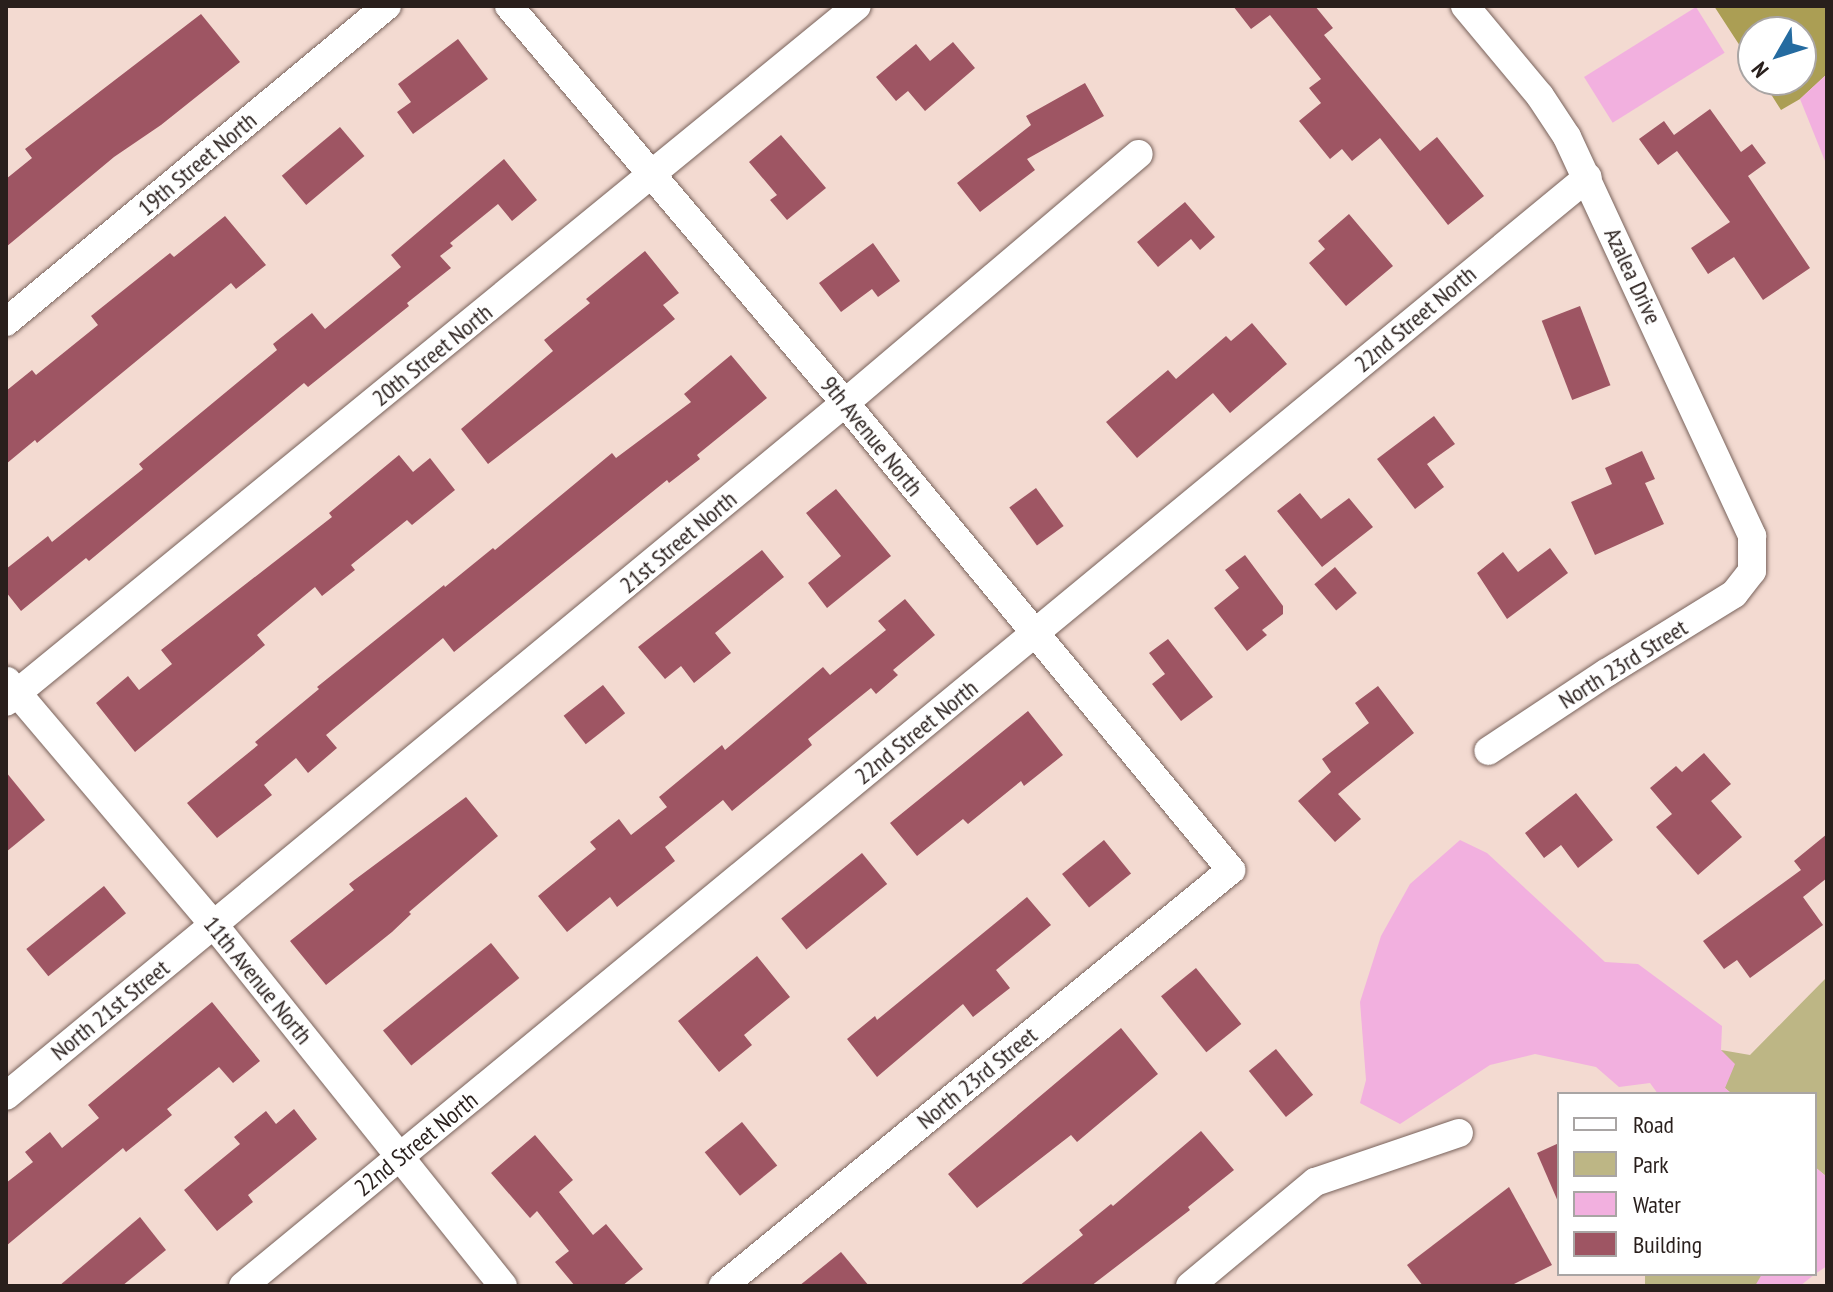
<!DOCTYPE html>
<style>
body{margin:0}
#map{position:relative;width:1833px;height:1292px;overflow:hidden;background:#f3dad1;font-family:"PT Sans Narrow",sans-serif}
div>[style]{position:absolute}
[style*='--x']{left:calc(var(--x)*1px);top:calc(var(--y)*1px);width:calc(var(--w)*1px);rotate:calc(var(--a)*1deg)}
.green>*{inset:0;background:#bdb685;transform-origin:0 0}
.forest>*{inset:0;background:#ab9e54}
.water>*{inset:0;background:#f2b0df;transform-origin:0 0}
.building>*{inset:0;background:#9e5563;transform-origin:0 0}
.roads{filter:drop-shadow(0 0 2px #79635c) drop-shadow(0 0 2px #79635c)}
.minor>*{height:28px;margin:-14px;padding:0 14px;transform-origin:14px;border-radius:14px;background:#fff}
span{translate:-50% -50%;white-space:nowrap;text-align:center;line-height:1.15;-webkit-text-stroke:8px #fff;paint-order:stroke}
.street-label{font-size:24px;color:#291f1c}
.frame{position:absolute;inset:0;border:8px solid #291f1c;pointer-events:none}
.legend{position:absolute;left:1557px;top:1092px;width:260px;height:184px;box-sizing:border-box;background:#fff;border:2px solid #a9a5a4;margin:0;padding:10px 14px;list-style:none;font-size:24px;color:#291f1c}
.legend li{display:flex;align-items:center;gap:16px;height:40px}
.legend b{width:40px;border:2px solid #a9a5a4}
.north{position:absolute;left:1737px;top:16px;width:80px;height:80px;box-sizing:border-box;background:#fff;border:2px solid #a9a5a4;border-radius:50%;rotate:231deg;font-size:22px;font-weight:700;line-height:32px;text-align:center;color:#291f1c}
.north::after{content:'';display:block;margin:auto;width:28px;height:36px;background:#256ba0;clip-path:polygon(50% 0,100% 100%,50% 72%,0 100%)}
</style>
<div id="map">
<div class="green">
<div style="clip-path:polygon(1827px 977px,1827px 1177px,1815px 1167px,1815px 1094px,1732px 1094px,1725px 1088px,1721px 1050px,1750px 1055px)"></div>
<div style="left:1645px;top:1274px;width:117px;height:13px"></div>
</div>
<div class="forest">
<div style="clip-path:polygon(1714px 6px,1827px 6px,1827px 74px,1800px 99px,1781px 110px,1762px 80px,1801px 80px,1801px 32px,1753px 32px,1753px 66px)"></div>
</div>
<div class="water">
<div style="left:1696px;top:7px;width:54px;height:132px;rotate:58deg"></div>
<div style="clip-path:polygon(1827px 74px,1827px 166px,1800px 99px)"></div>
<div style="clip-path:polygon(1460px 840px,1487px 853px,1605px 962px,1638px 964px,1722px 1026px,1721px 1050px,1735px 1064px,1725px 1088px,1732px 1094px,1658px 1094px,1650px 1083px,1619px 1087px,1596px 1067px,1535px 1054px,1490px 1065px,1400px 1124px,1360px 1103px,1366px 1080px,1360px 1002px,1381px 936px,1410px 884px)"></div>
<div style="clip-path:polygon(1815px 1167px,1827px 1177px,1827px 1266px,1815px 1274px)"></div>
<div style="clip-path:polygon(1762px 1274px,1815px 1274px,1800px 1286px,1755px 1286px)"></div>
</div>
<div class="building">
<div style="clip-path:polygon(1233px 6px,1315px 6px,1333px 28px,1324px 35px,1420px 151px,1437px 137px,1484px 196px,1448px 225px,1380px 138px,1352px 161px,1342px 149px,1330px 159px,1299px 121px,1321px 103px,1309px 88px,1321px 79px,1270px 15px,1251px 29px)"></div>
<div style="clip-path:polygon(201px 14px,240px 62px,161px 125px,114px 157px,6px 247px,6px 179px,32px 158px,25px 149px)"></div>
<div style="clip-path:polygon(458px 39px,488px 79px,413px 134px,397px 112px,411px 102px,398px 84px)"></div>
<div style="clip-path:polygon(953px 42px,975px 68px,925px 111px,908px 91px,896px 101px,876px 77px,916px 44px,930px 61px)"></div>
<div style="clip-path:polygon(1085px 83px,1104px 116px,1027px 159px,1035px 170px,980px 212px,957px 183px,1031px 125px,1026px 116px)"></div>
<div style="clip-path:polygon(1710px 109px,1741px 152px,1752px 144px,1766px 163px,1748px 176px,1810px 268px,1763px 300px,1734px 257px,1708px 274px,1691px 248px,1730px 222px,1677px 151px,1658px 165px,1639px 139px,1664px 121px,1674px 135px)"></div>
<div style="left:340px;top:127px;width:38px;height:76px;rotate:50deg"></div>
<div style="clip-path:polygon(781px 135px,826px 188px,787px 220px,770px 200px,777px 195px,749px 162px)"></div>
<div style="clip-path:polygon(504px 159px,537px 200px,512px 221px,498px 204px,450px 243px,453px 246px,440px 256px,451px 268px,407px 303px,409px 306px,308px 387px,304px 383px,89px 561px,86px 558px,21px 611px,6px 592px,6px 569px,48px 536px,52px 542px,143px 469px,139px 464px,277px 350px,273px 344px,312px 313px,325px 329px,401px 267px,391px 255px)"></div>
<div style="clip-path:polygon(1185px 202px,1215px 237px,1200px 250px,1191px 239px,1158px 267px,1137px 242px)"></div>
<div style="clip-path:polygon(1349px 214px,1393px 266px,1346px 306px,1309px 263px,1325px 249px,1318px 241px)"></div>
<div style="clip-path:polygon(225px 216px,266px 265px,236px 289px,231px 283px,37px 443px,35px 440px,6px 464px,6px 391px,32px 370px,36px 375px,98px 325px,91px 316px,170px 253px,174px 257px)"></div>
<div style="clip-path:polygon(873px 243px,900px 281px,878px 297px,872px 289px,841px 312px,819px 283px)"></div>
<div style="clip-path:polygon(645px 251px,679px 293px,663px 305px,675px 319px,488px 464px,461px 429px,553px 351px,544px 340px,590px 303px,586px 299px)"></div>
<div style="left:1580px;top:306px;width:85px;height:41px;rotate:69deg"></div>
<div style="clip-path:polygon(1252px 323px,1287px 364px,1230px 413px,1213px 393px,1137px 458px,1106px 422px,1168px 370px,1176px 379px,1226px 336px,1231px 341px)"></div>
<div style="clip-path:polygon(731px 355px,767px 398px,697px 455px,700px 459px,669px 483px,667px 480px,454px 652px,443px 638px,326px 735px,337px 748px,308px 773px,296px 758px,264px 785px,272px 795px,217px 838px,187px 803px,258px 745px,255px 742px,319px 689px,317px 687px,444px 585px,445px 587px,493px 548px,495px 550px,612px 453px,616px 458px,691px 402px,684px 394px)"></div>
<div style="clip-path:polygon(1434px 416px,1455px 444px,1427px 464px,1444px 487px,1415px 509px,1377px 459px)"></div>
<div style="clip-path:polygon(1642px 451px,1655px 479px,1645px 483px,1664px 524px,1595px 555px,1571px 502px,1612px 484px,1605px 468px)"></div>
<div style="clip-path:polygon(399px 455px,413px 472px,430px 458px,455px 490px,412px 525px,407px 520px,351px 565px,355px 570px,322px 596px,315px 587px,257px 635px,265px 645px,135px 752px,96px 703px,128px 676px,139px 690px,172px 664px,161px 650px,332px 517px,329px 513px)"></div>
<div style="left:1036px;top:488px;width:47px;height:33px;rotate:54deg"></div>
<div style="clip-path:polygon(836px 489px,891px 556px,827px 608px,808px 583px,841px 556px,806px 513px)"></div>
<div style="clip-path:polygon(1300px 493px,1321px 519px,1349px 498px,1373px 527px,1322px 567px,1277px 511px)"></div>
<div style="clip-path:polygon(1550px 548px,1568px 573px,1507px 619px,1477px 573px,1503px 552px,1518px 572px)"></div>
<div style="clip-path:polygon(762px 550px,784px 577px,715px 633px,731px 653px,694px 683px,681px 666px,665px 679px,638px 647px)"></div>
<div style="clip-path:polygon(1245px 555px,1283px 606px,1283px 614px,1262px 630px,1267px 635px,1247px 651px,1214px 608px,1239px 588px,1225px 570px)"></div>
<div style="left:1335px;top:567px;width:34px;height:27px;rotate:50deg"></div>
<div style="clip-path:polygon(905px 599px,935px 635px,893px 670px,898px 675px,876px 694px,871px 688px,808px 739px,812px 745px,732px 811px,723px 800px,665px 847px,675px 861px,617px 907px,610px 897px,567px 932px,538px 896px,596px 849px,590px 842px,619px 819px,631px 835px,667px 807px,659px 797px,722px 745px,725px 750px,823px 667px,830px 675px,886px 630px,878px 621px)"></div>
<div style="clip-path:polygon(1168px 639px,1213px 697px,1181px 721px,1152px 684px,1165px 674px,1149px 653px)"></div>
<div style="left:603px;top:685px;width:36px;height:50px;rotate:52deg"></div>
<div style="clip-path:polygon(1378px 686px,1414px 733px,1338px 794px,1361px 819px,1335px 842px,1298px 801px,1331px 772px,1322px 759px,1369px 723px,1355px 703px)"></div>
<div style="clip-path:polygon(1028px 711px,1063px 755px,1024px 786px,1021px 781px,968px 824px,963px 819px,917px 856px,890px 823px)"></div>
<div style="clip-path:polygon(1704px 753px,1731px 784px,1711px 801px,1742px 837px,1698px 875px,1656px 827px,1672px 814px,1650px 788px,1676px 766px,1682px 772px)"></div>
<div style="clip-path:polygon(6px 772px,45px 820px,6px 852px)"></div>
<div style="clip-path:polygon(1576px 793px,1613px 840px,1578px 868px,1561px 845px,1544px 858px,1525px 833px)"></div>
<div style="clip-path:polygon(466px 797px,498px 836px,409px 912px,411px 914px,392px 932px,326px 985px,290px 941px,354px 890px,349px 884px)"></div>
<div style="clip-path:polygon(1827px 834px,1827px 878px,1803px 897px,1823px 925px,1750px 978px,1737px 960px,1724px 969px,1703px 941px,1801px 870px,1794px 861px)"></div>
<div style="left:1104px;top:840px;width:43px;height:54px;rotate:51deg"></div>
<div style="left:862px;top:853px;width:40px;height:104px;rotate:51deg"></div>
<div style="left:104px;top:886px;width:35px;height:100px;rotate:51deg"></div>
<div style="clip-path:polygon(1027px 897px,1051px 925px,996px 970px,1010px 988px,973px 1017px,963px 1004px,877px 1077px,847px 1039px,875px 1016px,877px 1020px)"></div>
<div style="left:491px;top:943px;width:45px;height:139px;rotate:51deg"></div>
<div style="clip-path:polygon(757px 956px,790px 997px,744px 1035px,752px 1045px,719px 1072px,678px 1021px)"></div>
<div style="left:1196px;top:968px;width:72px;height:45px;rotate:51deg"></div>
<div style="clip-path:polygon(212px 1002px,260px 1061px,233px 1083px,219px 1067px,167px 1109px,172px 1115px,126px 1152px,123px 1148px,6px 1246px,6px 1183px,33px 1162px,25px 1152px,50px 1132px,62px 1148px,99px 1118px,88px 1105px)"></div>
<div style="clip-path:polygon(1121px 1028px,1158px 1074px,1077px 1142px,1071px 1135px,977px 1208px,948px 1174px)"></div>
<div style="left:1276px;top:1049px;width:59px;height:35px;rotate:51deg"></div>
<div style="clip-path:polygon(294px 1109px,317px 1139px,248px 1195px,253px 1202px,217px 1231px,184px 1190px,240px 1144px,234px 1137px,266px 1111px,276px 1124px)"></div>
<div style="left:742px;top:1122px;width:56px;height:48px;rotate:51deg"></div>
<div style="clip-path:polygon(1201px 1131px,1234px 1170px,1188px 1207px,1190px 1210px,1091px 1286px,1019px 1286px,1083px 1235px,1079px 1230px,1111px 1204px,1113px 1206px)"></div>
<div style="clip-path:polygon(535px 1135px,573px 1180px,559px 1192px,593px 1235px,606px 1224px,643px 1269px,622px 1286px,575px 1286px,555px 1262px,569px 1251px,537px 1211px,530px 1218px,491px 1173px)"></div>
<div style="clip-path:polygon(1559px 1143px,1559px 1204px,1537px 1153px)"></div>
<div style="clip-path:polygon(1509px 1187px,1552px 1265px,1510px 1286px,1423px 1286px,1407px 1265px)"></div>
<div style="clip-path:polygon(140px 1217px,166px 1250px,122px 1286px,59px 1286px)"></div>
<div style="clip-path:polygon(841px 1252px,869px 1286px,799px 1286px)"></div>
</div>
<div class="roads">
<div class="minor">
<div style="--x:509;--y:6;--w:520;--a:49.76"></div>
<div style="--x:845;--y:403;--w:606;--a:50.42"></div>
<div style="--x:1231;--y:870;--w:657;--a:140.69"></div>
<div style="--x:1465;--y:6;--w:117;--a:50.2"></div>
<div style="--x:1540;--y:96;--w:49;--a:56.6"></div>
<div style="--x:1567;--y:137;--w:440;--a:65.1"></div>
<div style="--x:1752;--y:536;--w:35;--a:90"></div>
<div style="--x:1752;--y:571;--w:29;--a:128"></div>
<div style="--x:1734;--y:594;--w:150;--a:148.3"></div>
<div style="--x:1606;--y:673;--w:141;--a:146.5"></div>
<div style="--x:6;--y:322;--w:495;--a:-39.7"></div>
<div style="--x:7;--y:681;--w:320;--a:49.7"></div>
<div style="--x:214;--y:925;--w:462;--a:51.3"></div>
<div style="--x:6;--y:702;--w:1099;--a:-39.28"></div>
<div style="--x:6;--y:1096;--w:1088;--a:-39.56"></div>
<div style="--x:845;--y:403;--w:385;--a:-40.3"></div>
<div style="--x:243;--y:1286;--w:1743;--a:-39.51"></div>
<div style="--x:1190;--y:1286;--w:163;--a:-39.8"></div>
<div style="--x:1315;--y:1182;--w:152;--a:-18.8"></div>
</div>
</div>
<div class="street-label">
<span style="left:197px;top:164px;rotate:-40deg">19th Street North</span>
<span style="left:1633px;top:276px;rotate:65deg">Azalea Drive</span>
<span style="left:1415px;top:319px;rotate:-40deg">22nd Street North</span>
<span style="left:432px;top:355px;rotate:-39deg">20th Street North</span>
<span style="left:872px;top:436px;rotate:51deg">9th Avenue North</span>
<span style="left:678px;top:542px;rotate:-40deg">21st Street North</span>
<span style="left:1623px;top:664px;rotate:-32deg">North 23rd Street</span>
<span style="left:916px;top:732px;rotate:-39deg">22nd Street North</span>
<span style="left:258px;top:980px;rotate:51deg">11th Avenue North</span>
<span style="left:110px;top:1010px;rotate:-39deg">North 21st Street</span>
<span style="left:977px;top:1078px;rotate:-39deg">North 23rd Street</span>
<span style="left:416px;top:1144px;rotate:-39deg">22nd Street North</span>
</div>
<div class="frame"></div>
<ul class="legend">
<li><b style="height:10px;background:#fff"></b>Road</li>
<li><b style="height:22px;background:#bdb685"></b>Park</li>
<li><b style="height:22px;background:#f2b0df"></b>Water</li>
<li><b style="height:22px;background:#9e5563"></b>Building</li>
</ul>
<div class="north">N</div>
</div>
